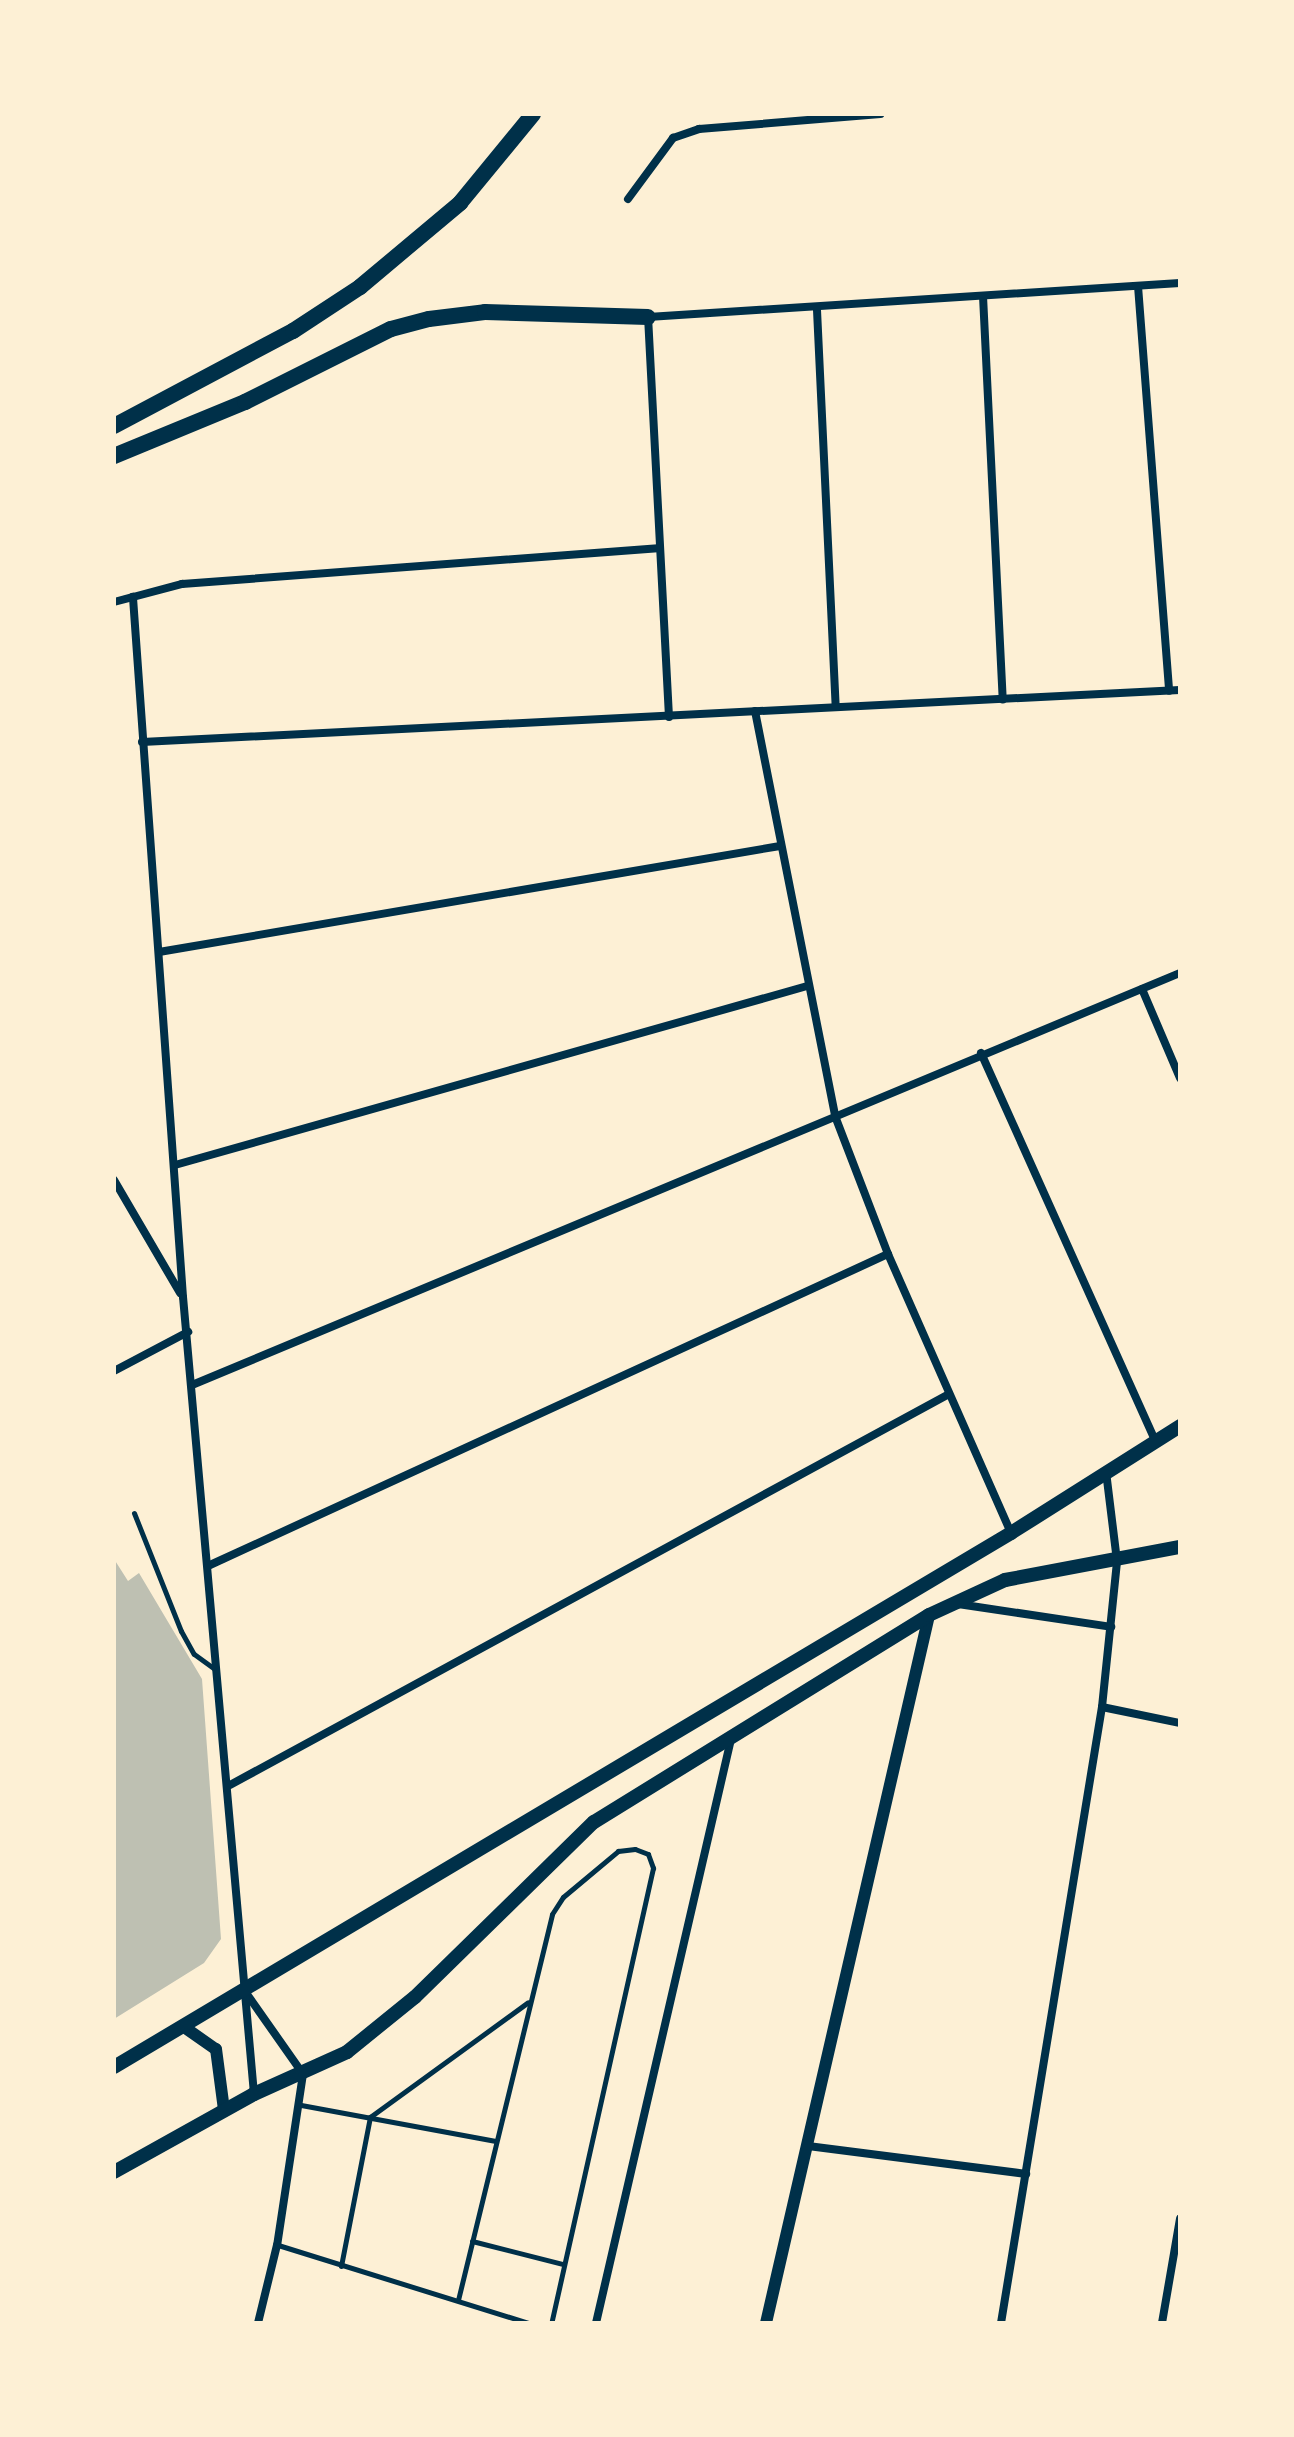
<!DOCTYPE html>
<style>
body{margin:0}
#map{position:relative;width:1294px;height:2437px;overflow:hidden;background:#fdf0d5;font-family:"Public Sans",sans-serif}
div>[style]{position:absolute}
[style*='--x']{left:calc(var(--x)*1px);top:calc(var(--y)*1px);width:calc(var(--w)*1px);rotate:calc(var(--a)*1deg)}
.building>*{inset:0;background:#bec0b2}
.service>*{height:5px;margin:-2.5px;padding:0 2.5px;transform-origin:2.5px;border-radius:2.5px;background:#003049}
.minor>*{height:8px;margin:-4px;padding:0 4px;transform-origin:4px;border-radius:4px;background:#003049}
.tertiary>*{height:12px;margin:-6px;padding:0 6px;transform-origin:6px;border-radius:6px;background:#003049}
.secondary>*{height:14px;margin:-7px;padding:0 7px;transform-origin:7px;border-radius:7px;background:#003049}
.trunk>*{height:16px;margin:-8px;padding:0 8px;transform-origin:8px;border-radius:8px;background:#003049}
span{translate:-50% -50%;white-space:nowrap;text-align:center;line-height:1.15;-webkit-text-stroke:8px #fdf0d5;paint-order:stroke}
.frame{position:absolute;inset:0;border:116px solid #fdf0d5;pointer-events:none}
</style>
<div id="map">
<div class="building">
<div style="clip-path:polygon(114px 1559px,128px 1581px,139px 1573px,202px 1679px,221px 1939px,204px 1963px,114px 2019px)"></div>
</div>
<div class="service">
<div style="--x:134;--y:1513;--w:127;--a:68.3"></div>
<div style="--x:181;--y:1631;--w:26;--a:61"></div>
<div style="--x:194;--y:1654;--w:26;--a:36"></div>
<div style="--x:301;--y:2105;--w:198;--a:10.5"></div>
<div style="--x:472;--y:2241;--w:94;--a:14.2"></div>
<div style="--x:278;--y:2245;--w:262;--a:17.3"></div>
<div style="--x:341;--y:2266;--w:152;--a:-79"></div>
<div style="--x:370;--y:2117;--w:195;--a:-36"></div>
<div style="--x:458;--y:2300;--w:397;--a:-76.3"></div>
<div style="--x:552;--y:1914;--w:20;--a:-57"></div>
<div style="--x:563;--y:1897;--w:72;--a:-39.9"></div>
<div style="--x:618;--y:1851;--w:17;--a:-7"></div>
<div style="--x:635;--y:1849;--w:14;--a:21"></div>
<div style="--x:648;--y:1854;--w:15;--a:70"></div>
<div style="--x:653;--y:1868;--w:466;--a:102.6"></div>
</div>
<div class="minor">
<div style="--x:628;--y:199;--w:76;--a:-53.6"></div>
<div style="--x:673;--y:138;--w:28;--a:-19"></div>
<div style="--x:699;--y:129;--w:182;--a:-4.7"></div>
<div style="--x:1138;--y:286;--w:406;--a:85.6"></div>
<div style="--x:983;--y:296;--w:404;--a:87.2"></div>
<div style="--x:817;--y:310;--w:397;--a:87.3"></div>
<div style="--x:114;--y:602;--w:20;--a:-15"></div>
<div style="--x:755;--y:711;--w:413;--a:78.8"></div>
<div style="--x:835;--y:1116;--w:148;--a:69"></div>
<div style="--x:888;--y:1254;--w:305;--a:66.2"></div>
<div style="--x:669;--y:717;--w:401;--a:-93"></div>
<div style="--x:648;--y:317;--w:533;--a:-3.66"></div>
<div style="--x:142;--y:742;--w:1039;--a:-2.87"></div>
<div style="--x:159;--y:952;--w:630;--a:-9.69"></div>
<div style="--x:1142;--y:989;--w:97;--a:66.9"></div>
<div style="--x:981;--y:1053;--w:425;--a:65.8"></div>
<div style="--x:175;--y:1165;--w:657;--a:-15.81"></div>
<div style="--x:114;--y:1180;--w:131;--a:59.7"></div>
<div style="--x:114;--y:1371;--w:84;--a:-27.8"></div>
<div style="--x:192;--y:1385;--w:1070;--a:-22.64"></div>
<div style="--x:210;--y:1565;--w:746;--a:-24.64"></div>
<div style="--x:958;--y:1604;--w:155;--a:8.5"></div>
<div style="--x:1102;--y:1707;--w:80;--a:11.6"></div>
<div style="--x:230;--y:1785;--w:818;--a:-28.54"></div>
<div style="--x:244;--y:1990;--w:103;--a:54.9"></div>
<div style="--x:303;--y:2074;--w:173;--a:98.6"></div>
<div style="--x:277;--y:2245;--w:80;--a:103.7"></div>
<div style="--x:254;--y:2094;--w:800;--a:-95.09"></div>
<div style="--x:183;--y:1297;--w:702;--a:-94.09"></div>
<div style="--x:133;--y:597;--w:51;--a:-14.9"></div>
<div style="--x:182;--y:584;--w:477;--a:-4.3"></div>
<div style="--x:808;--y:2146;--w:220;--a:7.3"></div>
<div style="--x:596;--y:2323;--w:599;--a:-76.98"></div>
<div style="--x:1001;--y:2323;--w:624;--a:-80.69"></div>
<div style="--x:1102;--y:1707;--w:147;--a:-84.1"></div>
<div style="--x:1117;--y:1561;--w:90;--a:-97"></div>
<div style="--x:1162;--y:2323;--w:106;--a:-80.2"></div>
</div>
<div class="tertiary">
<div style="--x:184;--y:2027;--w:39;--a:35"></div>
<div style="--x:216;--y:2049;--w:62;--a:82.5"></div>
<div style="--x:766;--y:2323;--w:727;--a:-77.03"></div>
</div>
<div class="secondary">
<div style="--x:114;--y:2067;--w:1044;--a:-30.77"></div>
<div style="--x:1011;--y:1533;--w:200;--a:-32.3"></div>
<div style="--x:114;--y:2172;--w:160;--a:-29.1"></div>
<div style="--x:254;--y:2094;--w:102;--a:-24.3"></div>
<div style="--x:347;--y:2052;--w:87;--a:-39"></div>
<div style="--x:415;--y:1997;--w:250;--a:-44.4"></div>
<div style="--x:594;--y:1822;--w:394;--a:-31.7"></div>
<div style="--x:929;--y:1615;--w:84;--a:-24.7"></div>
<div style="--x:1005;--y:1580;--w:178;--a:-10.7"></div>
</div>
<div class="trunk">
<div style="--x:114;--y:426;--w:203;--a:-28"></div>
<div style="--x:293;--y:331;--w:80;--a:-33.3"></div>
<div style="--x:360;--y:287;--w:131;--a:-40"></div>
<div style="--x:460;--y:203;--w:115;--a:-50.6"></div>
<div style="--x:114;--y:456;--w:142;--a:-22.4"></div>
<div style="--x:245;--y:402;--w:163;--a:-26.6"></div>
<div style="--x:391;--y:329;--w:39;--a:-15"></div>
<div style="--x:429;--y:319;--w:56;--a:-7.1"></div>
<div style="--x:485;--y:312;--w:163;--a:1.8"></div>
</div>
<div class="frame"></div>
</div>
